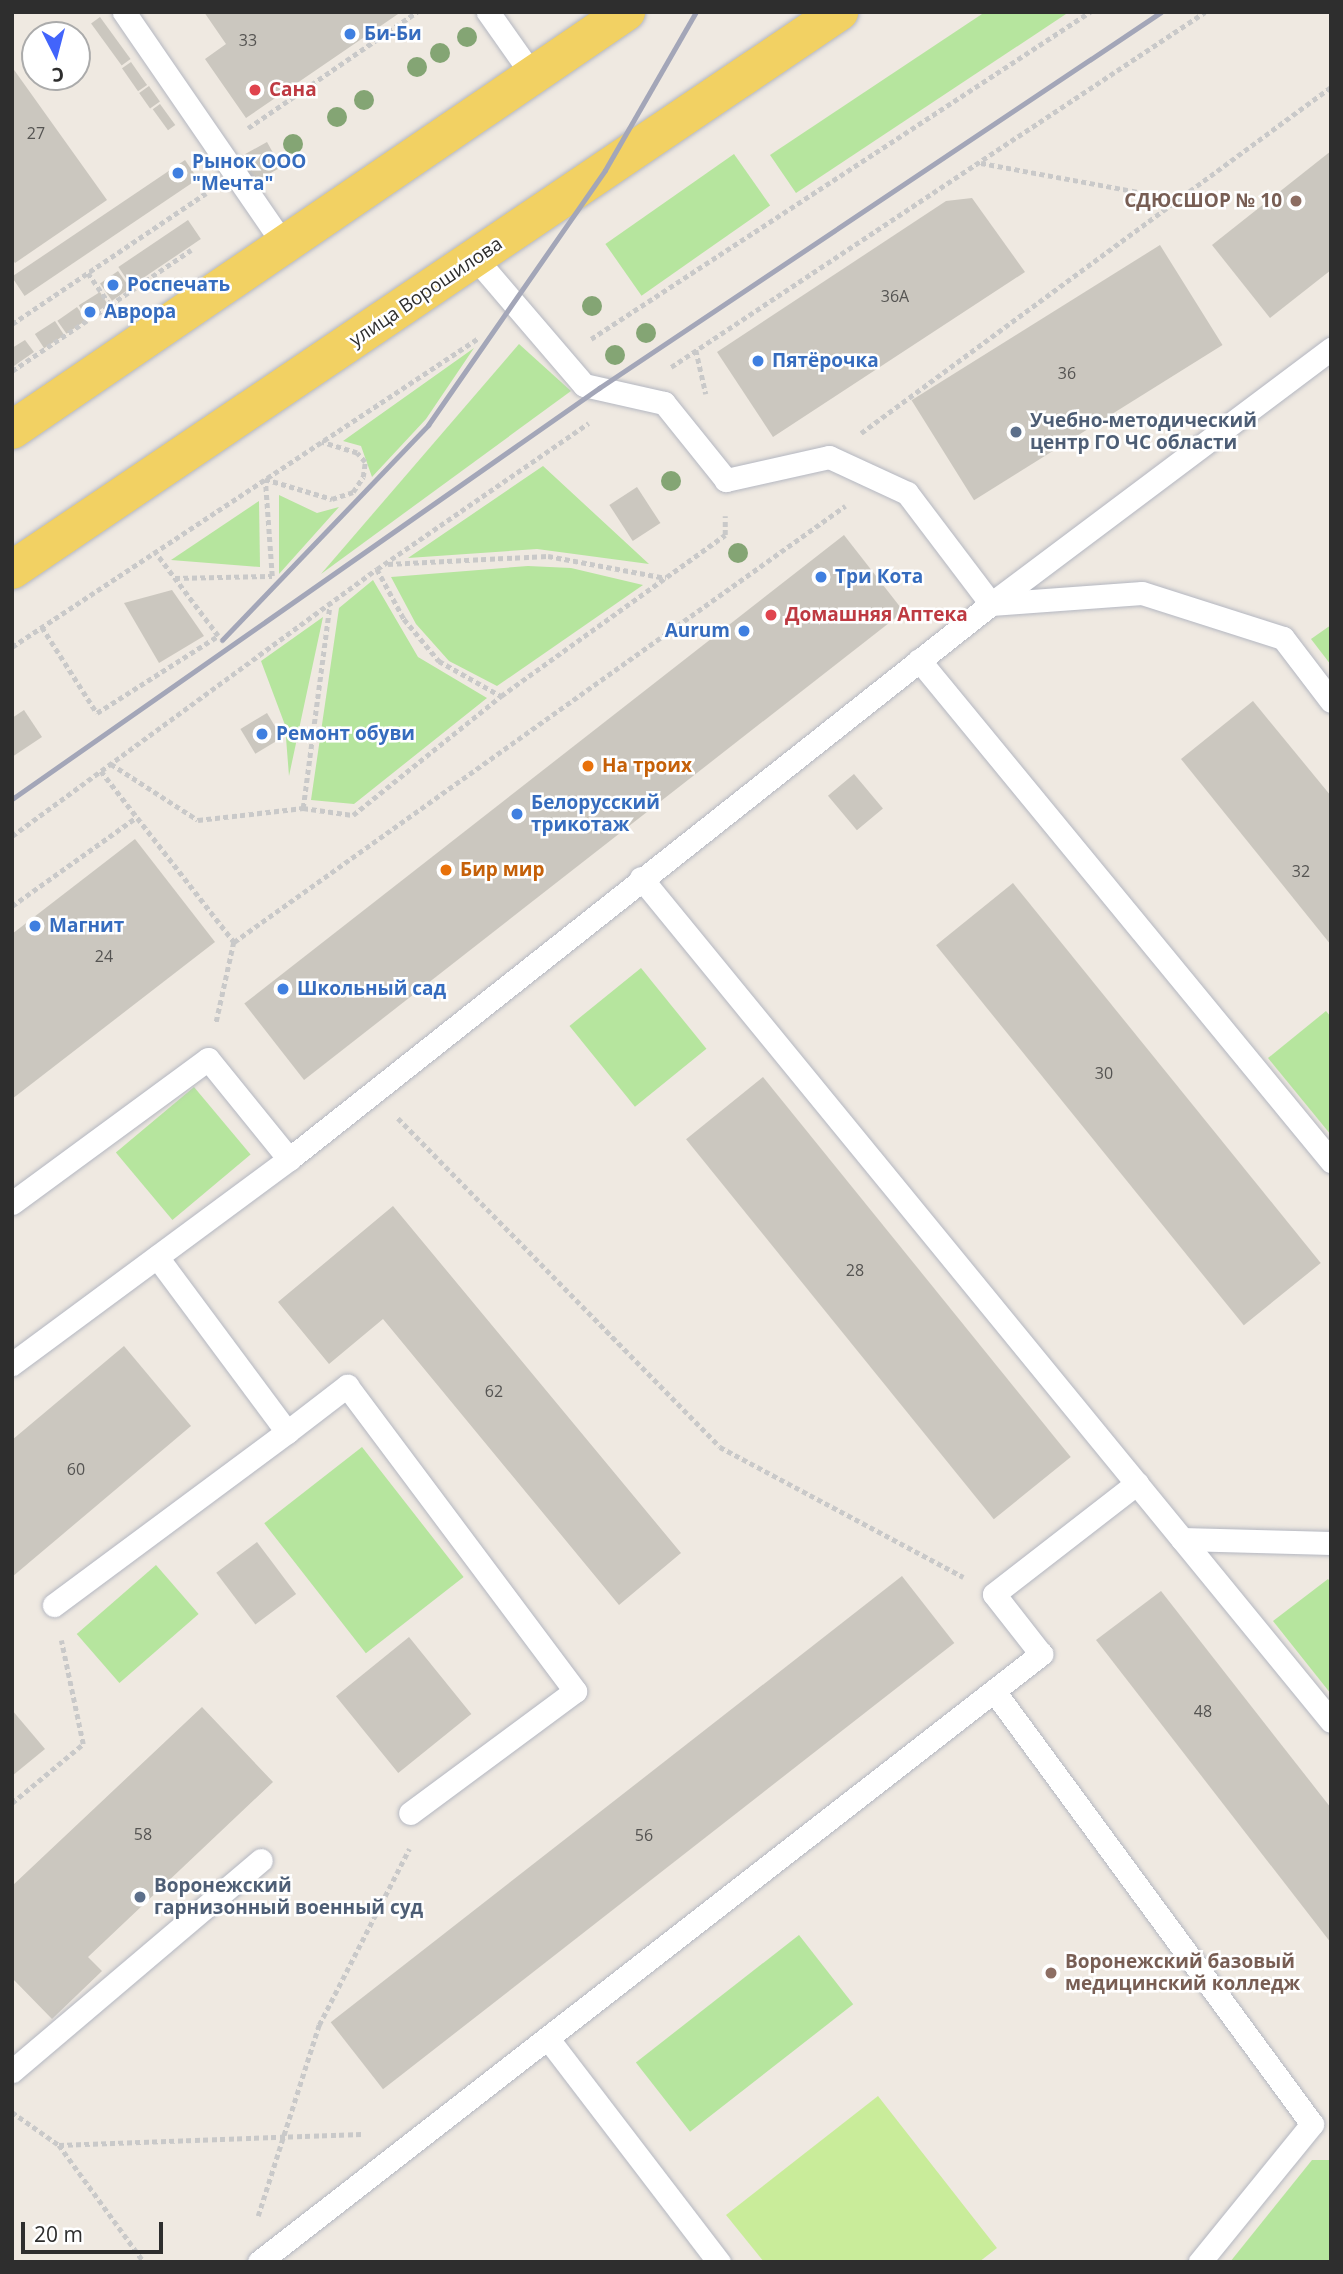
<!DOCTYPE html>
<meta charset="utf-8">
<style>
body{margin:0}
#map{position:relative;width:1343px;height:2274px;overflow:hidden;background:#efe9e1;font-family:"Open Sans",sans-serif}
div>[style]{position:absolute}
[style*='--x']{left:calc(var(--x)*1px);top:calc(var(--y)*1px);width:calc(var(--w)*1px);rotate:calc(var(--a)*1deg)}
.green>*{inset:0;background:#b6e59e;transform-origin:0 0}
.pitch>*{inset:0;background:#c9ec9a}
.building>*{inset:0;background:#cbc7bf;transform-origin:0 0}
.path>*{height:4.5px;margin-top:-2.25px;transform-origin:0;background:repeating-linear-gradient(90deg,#c9c9c9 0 5px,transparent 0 8.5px)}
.roads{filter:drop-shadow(0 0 2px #b4b7c1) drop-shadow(0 0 2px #b4b7c1)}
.service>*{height:23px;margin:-11.5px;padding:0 11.5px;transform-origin:11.5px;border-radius:11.5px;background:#fff}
.primary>*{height:38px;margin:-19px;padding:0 19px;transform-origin:19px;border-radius:19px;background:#f2d163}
.rail>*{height:5px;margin:-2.5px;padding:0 2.5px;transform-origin:2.5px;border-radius:2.5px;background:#a3a6b8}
.trees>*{width:20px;height:20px;margin:-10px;border-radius:50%;background:#84a574}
.dots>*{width:19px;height:19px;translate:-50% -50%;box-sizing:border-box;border:4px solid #fff;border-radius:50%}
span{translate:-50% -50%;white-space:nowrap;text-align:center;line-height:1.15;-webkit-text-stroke:5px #fff;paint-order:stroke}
.number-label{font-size:16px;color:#555452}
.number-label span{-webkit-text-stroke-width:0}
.shop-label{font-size:19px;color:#366cbe;font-weight:700}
.left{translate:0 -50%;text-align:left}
.right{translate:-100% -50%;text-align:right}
.health-label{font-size:19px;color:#be3a42;font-weight:700}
.education-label{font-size:19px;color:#785e54;font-weight:700}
.street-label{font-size:19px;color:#2e2e2e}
.service-label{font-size:19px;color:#4e5e75;font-weight:700}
.food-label{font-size:19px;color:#c56008;font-weight:700}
.frame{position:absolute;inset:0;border:14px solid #2e2e2e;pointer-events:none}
.north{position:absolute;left:21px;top:21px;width:70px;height:70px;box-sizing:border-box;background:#fff;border:2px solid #ababab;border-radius:50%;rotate:174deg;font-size:19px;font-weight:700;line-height:28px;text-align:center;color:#2e2e2e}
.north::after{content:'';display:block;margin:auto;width:24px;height:32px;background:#4264fb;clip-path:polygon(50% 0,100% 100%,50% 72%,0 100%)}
.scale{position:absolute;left:21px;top:2222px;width:142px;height:32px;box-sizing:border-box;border:4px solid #2e2e2e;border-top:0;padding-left:9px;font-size:21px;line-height:24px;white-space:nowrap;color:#2e2e2e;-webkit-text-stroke:5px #fff;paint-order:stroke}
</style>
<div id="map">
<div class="green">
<div style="clip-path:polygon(985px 12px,1069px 12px,796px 193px,770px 155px)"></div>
<div style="left:734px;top:154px;width:63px;height:157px;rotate:55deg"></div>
<div style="clip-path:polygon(519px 344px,571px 391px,321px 574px)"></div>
<div style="clip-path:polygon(474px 348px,426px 419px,372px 477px,361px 446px,343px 441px)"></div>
<div style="clip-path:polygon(543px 466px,649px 564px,537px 549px,408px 558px)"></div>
<div style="clip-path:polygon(279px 495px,317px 513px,339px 507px,279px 574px)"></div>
<div style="clip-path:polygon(259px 501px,260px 567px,171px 560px)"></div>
<div style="clip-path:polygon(528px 566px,571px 568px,643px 585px,497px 686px,449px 661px,416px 624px,391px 577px)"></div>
<div style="clip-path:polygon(373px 580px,418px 657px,487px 698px,354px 804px,311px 800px,339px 608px)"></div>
<div style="clip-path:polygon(323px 617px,289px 776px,285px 725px,261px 661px)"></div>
<div style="clip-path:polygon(1331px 625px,1331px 665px,1311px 639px)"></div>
<div style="left:641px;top:968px;width:104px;height:92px;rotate:51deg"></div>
<div style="clip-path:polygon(1326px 1011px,1331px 1017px,1331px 1135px,1268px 1058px)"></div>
<div style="left:194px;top:1087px;width:88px;height:102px;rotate:50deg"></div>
<div style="left:362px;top:1447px;width:165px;height:124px;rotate:52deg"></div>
<div style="left:156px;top:1565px;width:65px;height:105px;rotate:49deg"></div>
<div style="clip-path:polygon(1328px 1579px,1331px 1583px,1331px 1694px,1273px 1621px)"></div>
<div style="left:799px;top:1935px;width:88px;height:207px;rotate:52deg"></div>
<div style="clip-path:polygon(1312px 2160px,1331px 2160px,1331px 2262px,1230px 2262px)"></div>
</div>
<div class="pitch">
<div style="clip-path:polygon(878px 2096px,997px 2248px,979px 2262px,764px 2262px,726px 2215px)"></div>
</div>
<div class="building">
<div style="clip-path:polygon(204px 12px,401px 12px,246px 118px,205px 59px,226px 44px)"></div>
<div style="left:100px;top:17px;width:52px;height:11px;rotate:54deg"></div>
<div style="left:131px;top:62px;width:28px;height:11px;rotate:55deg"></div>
<div style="clip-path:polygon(12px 67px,107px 200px,15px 263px,12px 259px)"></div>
<div style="left:149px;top:86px;width:19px;height:12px;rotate:55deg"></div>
<div style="left:160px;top:104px;width:26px;height:9px;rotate:54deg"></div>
<div style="left:267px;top:142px;width:29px;height:31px;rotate:61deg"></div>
<div style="clip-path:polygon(1331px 151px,1331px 270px,1270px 318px,1212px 245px)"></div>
<div style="left:185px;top:160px;width:23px;height:209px;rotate:56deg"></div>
<div style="clip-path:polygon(972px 198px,1025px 272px,773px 437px,717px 352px,946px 201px)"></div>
<div style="left:188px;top:220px;width:23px;height:84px;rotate:56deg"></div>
<div style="left:1160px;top:245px;width:118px;height:293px;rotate:58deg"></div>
<div style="left:118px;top:271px;width:21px;height:22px;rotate:55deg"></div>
<div style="left:100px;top:292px;width:15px;height:25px;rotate:58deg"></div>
<div style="left:77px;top:307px;width:16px;height:24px;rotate:55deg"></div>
<div style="left:55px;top:321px;width:17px;height:24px;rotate:57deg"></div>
<div style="clip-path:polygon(25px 340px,34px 352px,14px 366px,12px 348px)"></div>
<div style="left:637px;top:487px;width:43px;height:33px;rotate:57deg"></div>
<div style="left:844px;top:535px;width:97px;height:761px;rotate:52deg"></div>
<div style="clip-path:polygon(172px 590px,204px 636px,159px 663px,124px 603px)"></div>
<div style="clip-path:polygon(1253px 701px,1331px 796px,1331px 945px,1181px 759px)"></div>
<div style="clip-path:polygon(24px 710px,42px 737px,12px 757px,12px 718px)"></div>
<div style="left:267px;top:713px;width:29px;height:31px;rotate:59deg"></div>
<div style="left:854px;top:774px;width:45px;height:34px;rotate:50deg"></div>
<div style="clip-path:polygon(135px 839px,215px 942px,12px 1099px,12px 934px)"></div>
<div style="left:1013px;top:883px;width:489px;height:99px;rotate:51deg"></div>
<div style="left:763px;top:1077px;width:489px;height:99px;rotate:51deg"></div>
<div style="clip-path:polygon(393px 1206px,681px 1553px,619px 1605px,383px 1319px,329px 1364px,278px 1302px)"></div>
<div style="clip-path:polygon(124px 1346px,191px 1426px,12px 1577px,12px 1440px)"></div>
<div style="left:257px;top:1542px;width:65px;height:51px;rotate:53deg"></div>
<div style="left:902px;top:1576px;width:85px;height:725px;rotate:52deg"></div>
<div style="clip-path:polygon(1161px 1591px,1331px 1808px,1331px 1943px,1096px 1640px)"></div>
<div style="left:409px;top:1637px;width:99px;height:94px;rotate:51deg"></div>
<div style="clip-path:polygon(202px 1707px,273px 1782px,88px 1957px,102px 1971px,52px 2019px,12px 1978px,12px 1886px)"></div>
<div style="clip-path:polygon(12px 1710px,45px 1749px,12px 1776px)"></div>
</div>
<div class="path">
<div style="--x:248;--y:128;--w:205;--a:-34.5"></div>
<div style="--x:981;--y:163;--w:200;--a:10.4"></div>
<div style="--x:88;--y:273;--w:39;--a:55"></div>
<div style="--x:110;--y:305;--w:98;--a:-34.2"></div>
<div style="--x:12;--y:324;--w:234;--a:-34"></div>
<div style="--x:591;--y:339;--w:597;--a:-33.24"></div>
<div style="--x:696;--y:350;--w:45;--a:77.2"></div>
<div style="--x:671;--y:367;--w:641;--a:-33.62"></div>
<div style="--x:12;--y:371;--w:118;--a:-34"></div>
<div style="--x:861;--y:433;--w:584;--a:-36.36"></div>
<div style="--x:388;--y:564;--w:160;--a:-2.9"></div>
<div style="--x:548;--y:556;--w:120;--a:10.6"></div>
<div style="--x:377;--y:569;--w:57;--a:61.6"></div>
<div style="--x:404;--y:619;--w:55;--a:50.2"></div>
<div style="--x:439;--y:661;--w:71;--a:29.4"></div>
<div style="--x:175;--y:578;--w:97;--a:-1.2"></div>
<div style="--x:272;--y:576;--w:97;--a:-94.1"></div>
<div style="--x:265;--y:479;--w:70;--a:16.6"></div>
<div style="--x:332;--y:499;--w:22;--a:-18"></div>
<div style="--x:353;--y:492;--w:18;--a:-56"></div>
<div style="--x:363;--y:477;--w:15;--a:-82"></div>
<div style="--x:365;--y:462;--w:12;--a:-132"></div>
<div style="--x:357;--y:453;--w:37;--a:-163"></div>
<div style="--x:42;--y:627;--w:102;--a:57.4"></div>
<div style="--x:97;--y:713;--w:143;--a:-32.5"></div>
<div style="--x:218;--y:636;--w:105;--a:-126.9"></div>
<div style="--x:12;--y:647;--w:558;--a:-33.52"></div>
<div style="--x:111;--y:764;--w:103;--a:32.8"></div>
<div style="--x:198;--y:820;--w:106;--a:-6.5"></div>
<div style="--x:303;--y:808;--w:50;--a:8"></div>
<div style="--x:353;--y:815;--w:190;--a:-38.8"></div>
<div style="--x:501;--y:696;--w:276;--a:-35.7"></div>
<div style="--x:725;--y:535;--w:19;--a:-90"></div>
<div style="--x:101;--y:771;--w:217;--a:52.1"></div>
<div style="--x:234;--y:942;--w:84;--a:102.4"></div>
<div style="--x:303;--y:808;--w:207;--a:-82.5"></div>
<div style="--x:12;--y:836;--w:452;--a:-36.2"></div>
<div style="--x:377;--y:569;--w:257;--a:-34.6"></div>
<div style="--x:12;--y:906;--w:153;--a:-35.5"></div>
<div style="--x:234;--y:942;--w:751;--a:-35.51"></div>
<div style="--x:398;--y:1118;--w:460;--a:45.6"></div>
<div style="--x:720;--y:1447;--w:276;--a:28.1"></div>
<div style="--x:12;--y:1803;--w:92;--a:-39.7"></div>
<div style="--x:83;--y:1744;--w:106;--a:-101.9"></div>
<div style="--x:12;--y:2112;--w:57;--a:35.1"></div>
<div style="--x:59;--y:2145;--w:145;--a:54"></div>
<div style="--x:59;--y:2145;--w:303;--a:-2.1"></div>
<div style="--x:258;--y:2216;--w:201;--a:-72.3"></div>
<div style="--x:319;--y:2025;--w:198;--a:-62.9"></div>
</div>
<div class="roads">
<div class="service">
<div style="--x:124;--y:12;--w:286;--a:55.5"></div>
<div style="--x:488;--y:12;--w:78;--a:54.9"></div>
<div style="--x:991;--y:604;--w:425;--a:-36.9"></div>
<div style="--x:991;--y:604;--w:151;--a:-4.2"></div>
<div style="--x:1142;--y:593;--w:148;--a:17.7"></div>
<div style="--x:1283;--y:638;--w:79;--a:52.7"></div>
<div style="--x:919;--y:660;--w:649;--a:50.57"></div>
<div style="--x:641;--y:878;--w:1089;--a:50.7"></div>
<div style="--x:12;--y:1203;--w:243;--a:-36.3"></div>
<div style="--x:208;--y:1059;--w:129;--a:51"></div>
<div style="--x:289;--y:1159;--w:895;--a:-38.33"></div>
<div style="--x:991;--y:604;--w:139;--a:-127.1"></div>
<div style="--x:907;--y:493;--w:86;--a:-155.2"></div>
<div style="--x:829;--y:457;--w:106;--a:167.4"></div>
<div style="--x:726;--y:480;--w:99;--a:-128.8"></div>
<div style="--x:664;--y:403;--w:82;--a:-167.3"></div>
<div style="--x:584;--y:385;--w:167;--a:-130.6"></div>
<div style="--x:12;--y:1364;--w:345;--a:-36.5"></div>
<div style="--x:287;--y:1432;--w:76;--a:-37.5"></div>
<div style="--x:347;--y:1386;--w:381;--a:53.2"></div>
<div style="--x:575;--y:1691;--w:205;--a:143.5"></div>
<div style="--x:1182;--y:1539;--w:149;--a:1.5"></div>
<div style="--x:54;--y:1605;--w:290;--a:-36.6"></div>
<div style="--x:287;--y:1432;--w:218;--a:-126.6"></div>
<div style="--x:994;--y:1691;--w:537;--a:53.71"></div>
<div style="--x:1312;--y:2124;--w:178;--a:129.1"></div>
<div style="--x:549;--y:2040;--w:280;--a:52.6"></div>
<div style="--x:12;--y:2071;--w:326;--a:-40.3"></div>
<div style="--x:259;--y:2262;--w:991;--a:-37.86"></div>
<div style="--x:1041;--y:1654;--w:76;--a:-128.1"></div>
<div style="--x:994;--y:1594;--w:181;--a:-37.8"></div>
</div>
<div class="primary">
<div style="--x:12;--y:430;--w:743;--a:-34.25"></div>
<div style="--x:12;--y:570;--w:998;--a:-34.01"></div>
</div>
</div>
<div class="rail">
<div style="--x:222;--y:640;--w:298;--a:-46.2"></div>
<div style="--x:428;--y:425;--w:310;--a:-55.2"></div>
<div style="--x:605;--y:170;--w:182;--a:-60.1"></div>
<div style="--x:12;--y:799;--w:717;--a:-35"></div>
<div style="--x:599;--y:388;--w:676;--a:-33.78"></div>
</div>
<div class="trees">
<div style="left:467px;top:37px"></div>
<div style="left:440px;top:53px"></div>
<div style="left:417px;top:67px"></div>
<div style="left:364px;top:100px"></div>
<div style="left:337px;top:117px"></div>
<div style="left:293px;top:144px"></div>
<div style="left:592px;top:306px"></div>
<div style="left:646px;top:333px"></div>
<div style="left:615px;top:355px"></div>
<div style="left:671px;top:481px"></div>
<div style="left:738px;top:553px"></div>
</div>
<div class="dots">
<div style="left:350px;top:34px;background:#3f7fe0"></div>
<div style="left:255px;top:90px;background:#e0444e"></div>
<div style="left:178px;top:173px;background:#3f7fe0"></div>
<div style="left:1296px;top:201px;background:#8d6e63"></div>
<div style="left:113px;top:285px;background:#3f7fe0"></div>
<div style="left:90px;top:312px;background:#3f7fe0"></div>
<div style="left:758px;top:361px;background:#3f7fe0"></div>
<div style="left:1016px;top:432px;background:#5c6f8a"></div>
<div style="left:821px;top:577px;background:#3f7fe0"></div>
<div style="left:771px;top:615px;background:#e0444e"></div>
<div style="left:744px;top:631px;background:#3f7fe0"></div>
<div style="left:262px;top:734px;background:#3f7fe0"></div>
<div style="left:588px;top:766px;background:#e8710a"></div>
<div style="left:517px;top:814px;background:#3f7fe0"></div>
<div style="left:446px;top:870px;background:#e8710a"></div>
<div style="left:35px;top:926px;background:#3f7fe0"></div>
<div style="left:283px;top:989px;background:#3f7fe0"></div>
<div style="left:140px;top:1897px;background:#5c6f8a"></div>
<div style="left:1051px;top:1973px;background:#8d6e63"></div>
</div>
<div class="number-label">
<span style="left:248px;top:40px">33</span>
<span style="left:36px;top:133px">27</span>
<span style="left:895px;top:296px">36А</span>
<span style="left:1067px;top:373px">36</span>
<span style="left:1301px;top:871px">32</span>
<span style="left:104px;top:956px">24</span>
<span style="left:1104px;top:1073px">30</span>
<span style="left:855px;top:1270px">28</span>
<span style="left:494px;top:1391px">62</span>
<span style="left:76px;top:1469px">60</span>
<span style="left:1203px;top:1711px">48</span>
<span style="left:143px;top:1834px">58</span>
<span style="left:644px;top:1835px">56</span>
</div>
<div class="shop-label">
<span class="left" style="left:364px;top:34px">Би-Би</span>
<span class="left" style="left:192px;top:173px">Рынок ООО<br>"Мечта"</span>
<span class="left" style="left:127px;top:285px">Роспечать</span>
<span class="left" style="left:104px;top:312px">Аврора</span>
<span class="left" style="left:772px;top:361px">Пятёрочка</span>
<span class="left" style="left:835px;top:577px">Три Кота</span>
<span class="right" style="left:730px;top:631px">Aurum</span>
<span class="left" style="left:276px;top:734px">Ремонт обуви</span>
<span class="left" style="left:531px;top:814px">Белорусский<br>трикотаж</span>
<span class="left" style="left:49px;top:926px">Магнит</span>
<span class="left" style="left:297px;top:989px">Школьный сад</span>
</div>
<div class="health-label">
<span class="left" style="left:269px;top:90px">Сана</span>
<span class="left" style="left:785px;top:615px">Домашняя Аптека</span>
</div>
<div class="education-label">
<span class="right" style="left:1282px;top:201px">СДЮСШОР № 10</span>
<span class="left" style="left:1065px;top:1973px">Воронежский базовый<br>медицинский колледж</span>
</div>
<div class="street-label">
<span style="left:426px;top:292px;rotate:-34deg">улица Ворошилова</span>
</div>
<div class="service-label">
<span class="left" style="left:1030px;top:432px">Учебно-методический<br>центр ГО ЧС области</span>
<span class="left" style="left:154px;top:1897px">Воронежский<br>гарнизонный военный суд</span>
</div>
<div class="food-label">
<span class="left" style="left:602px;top:766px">На троих</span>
<span class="left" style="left:460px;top:870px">Бир мир</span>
</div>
<div class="frame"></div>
<div class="north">С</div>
<div class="scale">20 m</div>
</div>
